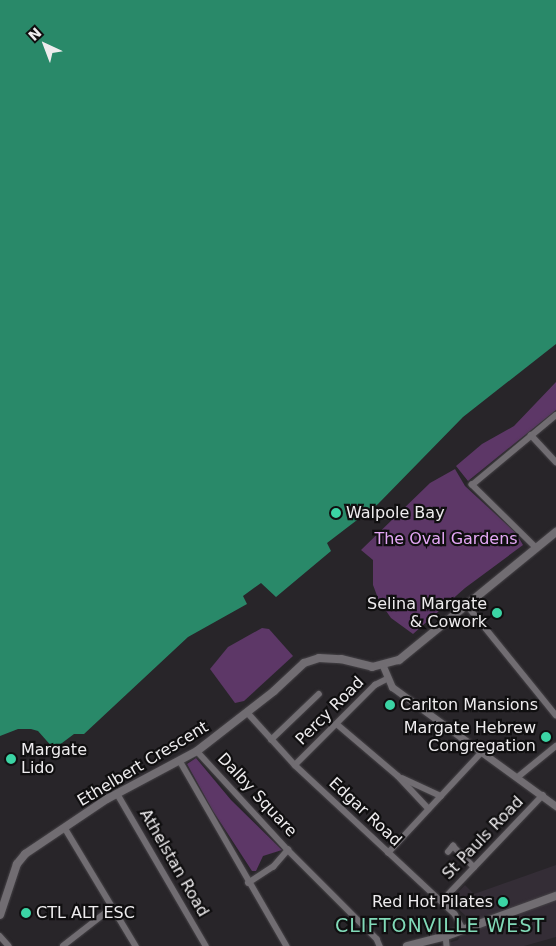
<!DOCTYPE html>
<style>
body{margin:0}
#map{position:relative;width:556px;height:946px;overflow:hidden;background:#282529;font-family:"DejaVu Sans",sans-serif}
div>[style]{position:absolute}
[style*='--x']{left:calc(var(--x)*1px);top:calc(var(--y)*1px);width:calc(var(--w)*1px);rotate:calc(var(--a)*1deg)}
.built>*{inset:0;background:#342d36}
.green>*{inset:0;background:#5d3767}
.water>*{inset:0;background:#298969}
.roads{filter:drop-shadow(0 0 1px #464347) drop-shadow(0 0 1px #464347)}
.minor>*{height:5.5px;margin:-2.75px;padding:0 2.75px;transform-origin:2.75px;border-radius:2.75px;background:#716d72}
.tertiary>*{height:7px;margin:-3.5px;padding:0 3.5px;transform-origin:3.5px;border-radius:3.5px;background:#716d72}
.secondary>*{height:8px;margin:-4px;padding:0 4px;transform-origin:4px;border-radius:4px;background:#716d72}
.dots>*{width:14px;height:14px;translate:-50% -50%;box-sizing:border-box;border:2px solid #100f10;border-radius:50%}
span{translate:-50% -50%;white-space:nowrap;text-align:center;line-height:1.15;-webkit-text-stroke:4.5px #100f10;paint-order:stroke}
.poi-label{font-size:16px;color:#eeecee}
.left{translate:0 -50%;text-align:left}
.right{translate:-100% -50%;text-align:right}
.park-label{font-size:16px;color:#e5a8f6}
.street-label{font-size:16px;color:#eeecee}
.quarter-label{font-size:19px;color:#81dab8;letter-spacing:1px}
.north{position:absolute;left:20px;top:20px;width:50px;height:50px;-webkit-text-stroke:4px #100f10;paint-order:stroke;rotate:317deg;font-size:14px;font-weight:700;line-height:20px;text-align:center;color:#eeecee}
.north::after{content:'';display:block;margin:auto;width:18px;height:22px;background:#eeecee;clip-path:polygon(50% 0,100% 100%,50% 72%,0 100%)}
</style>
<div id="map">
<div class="built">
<div style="clip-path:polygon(556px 865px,556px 937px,524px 946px,438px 946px,458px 940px,469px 919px,450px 901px,465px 885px,474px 894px)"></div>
</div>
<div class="green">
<div style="clip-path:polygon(556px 382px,556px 410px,468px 481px,456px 466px,482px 444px,514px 426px)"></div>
<div style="clip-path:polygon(455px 469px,465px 486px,516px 533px,523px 545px,465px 588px,413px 634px,391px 618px,379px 601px,373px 585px,373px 560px,361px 550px,430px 483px)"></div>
<div style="clip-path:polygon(262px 628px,269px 629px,293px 656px,244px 701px,235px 703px,210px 669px,228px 647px)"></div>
<div style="clip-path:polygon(196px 758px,231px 800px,282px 850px,263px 856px,256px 871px,252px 871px,213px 811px,187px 764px)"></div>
</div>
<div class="water">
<div style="clip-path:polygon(0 0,556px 0,556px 344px,463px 417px,378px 504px,327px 543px,331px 551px,276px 597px,261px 583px,243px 596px,247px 604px,188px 637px,84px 734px,74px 734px,54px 749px,38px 731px,31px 729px,18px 729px,0 736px)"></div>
</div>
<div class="roads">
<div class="minor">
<div style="--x:531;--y:435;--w:37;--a:47"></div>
<div style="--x:536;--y:548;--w:90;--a:-135.5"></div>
<div style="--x:472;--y:485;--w:109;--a:-39.8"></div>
<div style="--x:466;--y:604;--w:143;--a:51"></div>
<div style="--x:247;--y:712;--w:72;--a:47.8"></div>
<div style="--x:295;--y:765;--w:219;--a:43"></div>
<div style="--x:455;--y:914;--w:19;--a:62"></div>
<div style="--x:337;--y:724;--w:80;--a:40.4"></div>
<div style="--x:398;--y:776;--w:45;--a:46.8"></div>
<div style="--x:271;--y:740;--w:66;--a:-43.8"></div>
<div style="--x:197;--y:751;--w:134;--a:47.4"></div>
<div style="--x:288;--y:850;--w:126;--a:45"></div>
<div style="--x:377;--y:939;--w:8;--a:67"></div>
<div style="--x:180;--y:761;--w:214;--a:60"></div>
<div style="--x:295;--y:765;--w:113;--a:-45"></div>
<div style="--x:375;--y:685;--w:13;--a:-27"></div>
<div style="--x:518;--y:777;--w:49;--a:-39.2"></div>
<div style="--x:402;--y:778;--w:43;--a:24.8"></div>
<div style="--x:117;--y:793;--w:177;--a:59.8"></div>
<div style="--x:65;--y:828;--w:138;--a:59"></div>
<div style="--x:448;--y:852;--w:8;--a:-50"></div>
<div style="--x:453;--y:846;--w:30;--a:45"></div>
<div style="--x:388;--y:853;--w:138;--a:-47.1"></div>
<div style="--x:248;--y:883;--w:30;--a:-33"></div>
<div style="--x:273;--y:867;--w:23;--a:-49"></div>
<div style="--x:442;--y:901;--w:146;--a:-46.4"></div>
<div style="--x:0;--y:936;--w:13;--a:48"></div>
<div style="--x:446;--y:936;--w:10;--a:84"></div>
<div style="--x:63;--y:946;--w:63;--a:-38"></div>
</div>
<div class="tertiary">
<div style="--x:383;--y:666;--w:23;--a:67"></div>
<div style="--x:392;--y:687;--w:203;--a:36"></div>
</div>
<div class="secondary">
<div style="--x:0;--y:915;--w:54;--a:-71.6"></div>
<div style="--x:17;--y:864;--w:13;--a:-51"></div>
<div style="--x:25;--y:854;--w:99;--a:-33.9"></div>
<div style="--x:107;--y:799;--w:102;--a:-28.1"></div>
<div style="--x:197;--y:751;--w:98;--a:-37.9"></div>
<div style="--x:274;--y:691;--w:41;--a:-43"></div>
<div style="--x:304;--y:663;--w:16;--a:-18"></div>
<div style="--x:319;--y:658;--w:22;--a:3"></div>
<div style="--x:341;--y:659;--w:32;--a:14"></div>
<div style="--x:372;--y:667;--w:28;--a:-15"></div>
<div style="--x:399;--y:660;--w:203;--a:-39.2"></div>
<div style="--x:407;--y:946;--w:40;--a:-14.4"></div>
<div style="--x:446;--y:936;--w:117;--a:-20"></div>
</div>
</div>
<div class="dots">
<div style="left:336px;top:513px;background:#3bd4a4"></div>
<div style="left:497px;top:613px;background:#3bd4a4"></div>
<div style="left:390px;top:705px;background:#3bd4a4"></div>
<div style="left:546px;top:737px;background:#3bd4a4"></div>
<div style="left:11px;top:759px;background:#3bd4a4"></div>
<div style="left:503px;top:902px;background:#3bd4a4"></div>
<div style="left:26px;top:913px;background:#3bd4a4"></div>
</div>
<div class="poi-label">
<span class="left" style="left:346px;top:513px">Walpole Bay</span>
<span class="right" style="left:487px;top:613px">Selina Margate<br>&amp; Cowork</span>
<span class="left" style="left:400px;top:705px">Carlton Mansions</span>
<span class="right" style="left:536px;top:737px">Margate Hebrew<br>Congregation</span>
<span class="left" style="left:21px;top:759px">Margate<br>Lido</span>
<span class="right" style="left:493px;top:902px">Red Hot Pilates</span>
<span class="left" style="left:36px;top:913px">CTL ALT ESC</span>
</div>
<div class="park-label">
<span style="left:446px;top:539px">The Oval Gardens</span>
</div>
<div class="street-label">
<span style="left:330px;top:711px;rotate:-45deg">Percy Road</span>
<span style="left:143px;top:764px;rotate:-31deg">Ethelbert Crescent</span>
<span style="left:257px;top:795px;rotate:47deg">Dalby Square</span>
<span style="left:365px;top:812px;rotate:43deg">Edgar Road</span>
<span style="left:483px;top:838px;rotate:-46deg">St Pauls Road</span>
<span style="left:174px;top:863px;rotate:60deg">Athelstan Road</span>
</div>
<div class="quarter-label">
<span style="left:440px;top:926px">CLIFTONVILLE WEST</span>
</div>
<div class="north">N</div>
</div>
